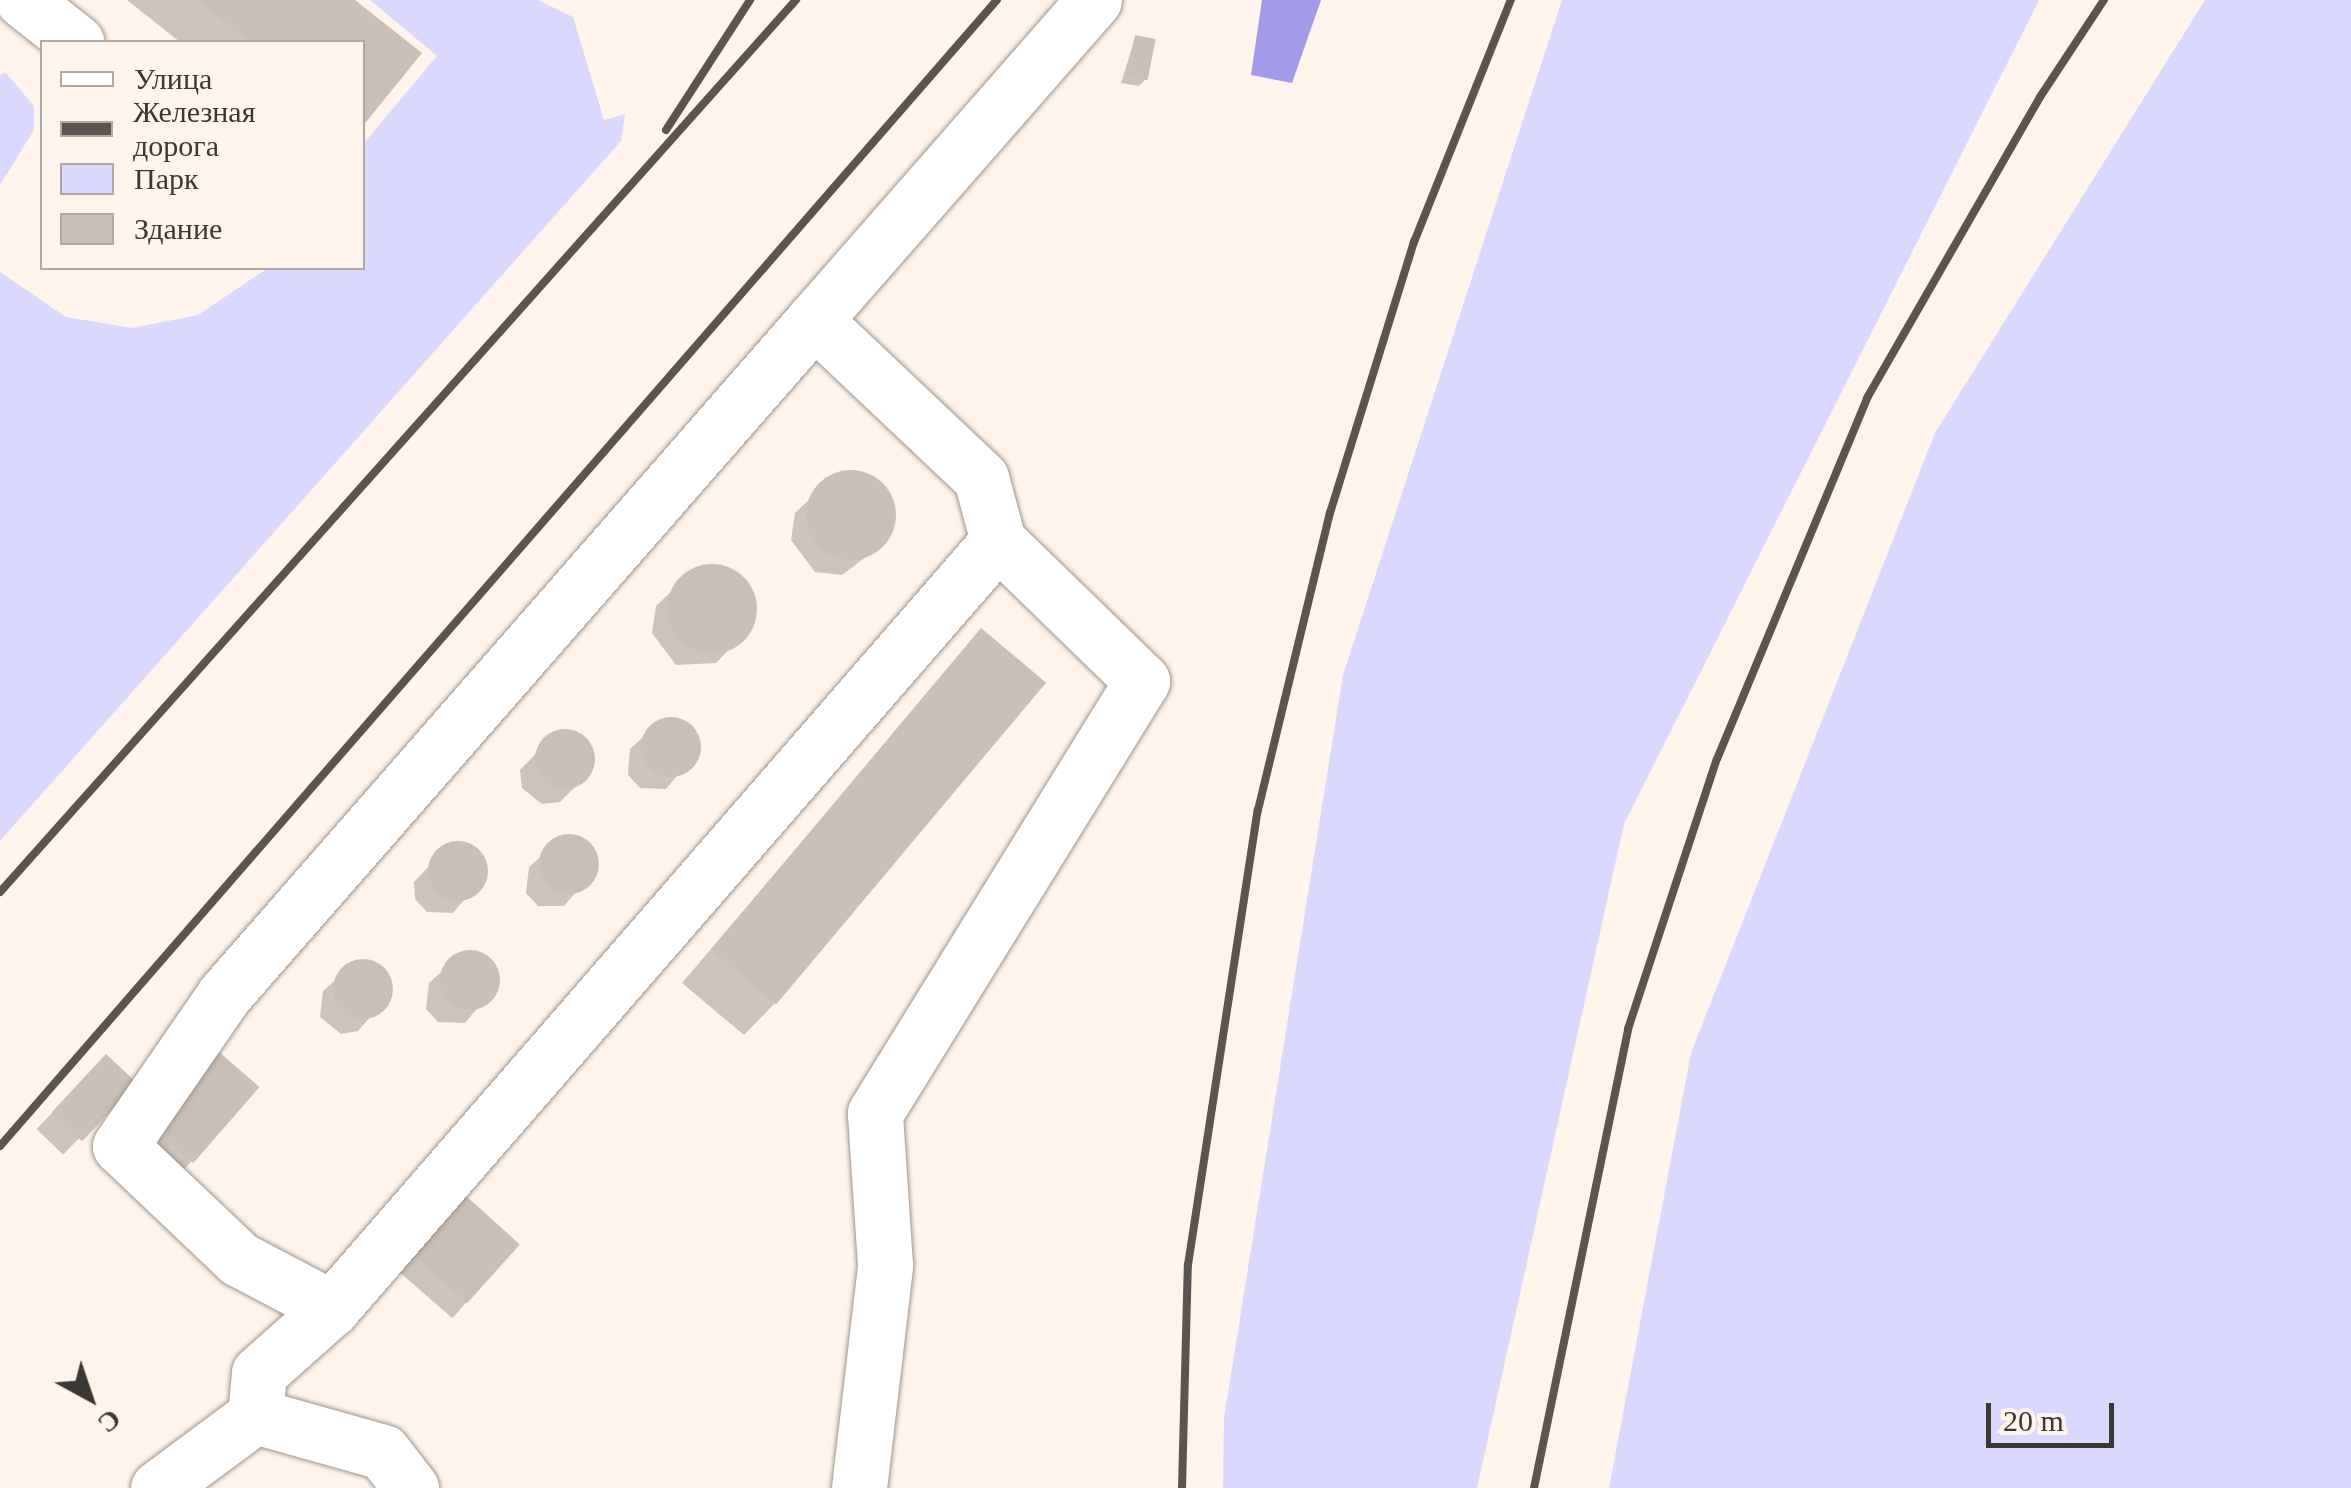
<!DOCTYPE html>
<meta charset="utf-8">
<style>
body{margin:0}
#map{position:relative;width:2351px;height:1488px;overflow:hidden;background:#fef4eb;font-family:Georgia,serif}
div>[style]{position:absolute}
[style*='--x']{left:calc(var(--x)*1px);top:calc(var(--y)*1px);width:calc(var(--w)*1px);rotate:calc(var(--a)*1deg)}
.green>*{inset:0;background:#dbd8fd}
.water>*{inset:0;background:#a39ae8}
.shadow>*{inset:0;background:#0003;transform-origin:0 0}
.building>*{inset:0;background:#c9bfb6;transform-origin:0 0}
.round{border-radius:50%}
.roads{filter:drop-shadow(0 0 2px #9f958d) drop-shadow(0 0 2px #9f958d)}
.minor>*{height:55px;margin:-27.5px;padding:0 27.5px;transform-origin:27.5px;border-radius:27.5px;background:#fff}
.rail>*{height:8px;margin:-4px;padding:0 4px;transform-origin:4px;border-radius:4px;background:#5a5551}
span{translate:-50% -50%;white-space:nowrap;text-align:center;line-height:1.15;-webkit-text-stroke:10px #fef4eb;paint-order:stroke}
.legend{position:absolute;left:40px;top:40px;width:325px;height:230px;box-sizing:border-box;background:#fef4eb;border:2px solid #b0a8a2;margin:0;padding:12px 18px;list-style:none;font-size:30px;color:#3b3734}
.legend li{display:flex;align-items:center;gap:20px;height:50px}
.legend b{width:50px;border:2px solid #b0a8a2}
.north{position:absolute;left:40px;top:1348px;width:100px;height:100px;-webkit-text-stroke:8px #fef4eb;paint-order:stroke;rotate:140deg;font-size:28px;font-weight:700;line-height:40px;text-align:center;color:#3b3734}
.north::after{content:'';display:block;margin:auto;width:35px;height:45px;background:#3b3734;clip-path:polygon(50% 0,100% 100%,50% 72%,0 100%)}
.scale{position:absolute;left:1986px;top:1403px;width:128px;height:45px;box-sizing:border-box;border:5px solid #3b3734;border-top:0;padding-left:12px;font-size:30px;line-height:35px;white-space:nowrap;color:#3b3734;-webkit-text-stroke:8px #fef4eb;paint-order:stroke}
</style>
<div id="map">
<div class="green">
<div style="clip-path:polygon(370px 0,538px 0,573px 17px,604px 120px,625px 114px,621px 141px,0 841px,0 272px,66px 317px,132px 328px,198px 315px,268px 268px,362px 268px,363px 144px,437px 56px)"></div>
<div style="clip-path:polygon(1562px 0,2039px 0,1624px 824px,1477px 1488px,1223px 1488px,1224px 1418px,1343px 675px)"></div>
<div style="clip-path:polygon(2205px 0,2351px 0,2351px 1488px,1609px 1488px,1691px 1053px,1935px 433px)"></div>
<div style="clip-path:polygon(6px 73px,34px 106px,34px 130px,0 185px,0 75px)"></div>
</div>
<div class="water">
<div style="clip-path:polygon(1262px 0,1321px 0,1292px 83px,1251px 75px)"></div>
</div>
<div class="shadow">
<div style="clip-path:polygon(127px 0,351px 0,362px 42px,180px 42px)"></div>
<div style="clip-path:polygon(1135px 38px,1147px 78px,1139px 86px,1121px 83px)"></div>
<div style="clip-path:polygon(863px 474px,876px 480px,892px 504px,883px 544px,842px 575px,815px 572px,791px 540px,795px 513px,834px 476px)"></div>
<div style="clip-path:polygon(724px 567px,754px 597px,752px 625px,716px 663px,676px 665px,652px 633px,656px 606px,695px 569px)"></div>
<div style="clip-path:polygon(981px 631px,775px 1003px,744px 1035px,682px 983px)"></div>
<div style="clip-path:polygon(662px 720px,681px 721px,695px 732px,699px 750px,666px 789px,640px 788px,628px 775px,630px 749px)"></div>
<div style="clip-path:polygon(556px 733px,575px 733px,589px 745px,590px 772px,560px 802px,542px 804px,522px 788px,520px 770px)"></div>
<div style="clip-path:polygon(561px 838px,579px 838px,593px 850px,597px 868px,564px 906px,538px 906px,526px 893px,529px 867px)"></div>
<div style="clip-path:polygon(450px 844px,468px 844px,482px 856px,486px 874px,453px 913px,427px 912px,415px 899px,414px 882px)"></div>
<div style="clip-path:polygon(461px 954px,480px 954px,494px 966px,497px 984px,465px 1023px,438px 1022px,426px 1009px,429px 983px)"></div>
<div style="clip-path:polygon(373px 962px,387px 974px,391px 993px,358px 1031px,341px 1034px,320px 1017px,323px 991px,355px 963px)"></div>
<div style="left:106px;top:1057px;width:37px;height:100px;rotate:44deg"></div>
<div style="clip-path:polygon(203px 1070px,191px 1162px,176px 1178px,138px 1145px)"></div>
<div style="left:457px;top:1191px;width:80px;height:99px;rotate:41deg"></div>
</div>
<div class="building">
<div style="clip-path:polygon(197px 0,355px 0,422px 53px,362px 127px,362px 42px,250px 42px)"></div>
<div style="left:1135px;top:35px;width:21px;height:42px;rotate:11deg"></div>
<div class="round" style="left:806px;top:470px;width:90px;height:90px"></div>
<div class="round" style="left:667px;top:564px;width:90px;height:90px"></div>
<div style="left:981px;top:628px;width:85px;height:420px;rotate:40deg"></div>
<div class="round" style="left:641px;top:717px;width:60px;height:60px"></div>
<div class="round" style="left:535px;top:729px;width:60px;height:60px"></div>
<div class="round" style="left:539px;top:834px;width:60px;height:60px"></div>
<div class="round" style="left:428px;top:841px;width:60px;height:60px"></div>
<div class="round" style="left:440px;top:950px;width:60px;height:60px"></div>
<div class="round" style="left:333px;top:959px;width:60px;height:60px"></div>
<div style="left:218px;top:1051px;width:55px;height:101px;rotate:41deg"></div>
<div style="left:106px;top:1054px;width:42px;height:80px;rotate:43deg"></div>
<div style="left:456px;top:1187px;width:86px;height:79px;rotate:42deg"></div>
</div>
<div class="roads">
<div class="minor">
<div style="--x:23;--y:0;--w:68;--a:38.4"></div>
<div style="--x:332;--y:1308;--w:105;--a:-152.2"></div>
<div style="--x:239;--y:1259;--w:164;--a:-136.5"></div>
<div style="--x:120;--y:1146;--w:183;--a:-55.4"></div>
<div style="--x:224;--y:995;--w:897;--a:-48.84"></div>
<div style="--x:255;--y:1416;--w:43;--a:-84.7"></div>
<div style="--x:259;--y:1373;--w:98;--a:-41.7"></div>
<div style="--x:332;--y:1308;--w:1016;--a:-49.03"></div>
<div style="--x:158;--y:1488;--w:121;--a:-36.6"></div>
<div style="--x:255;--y:1416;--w:133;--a:15.7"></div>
<div style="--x:383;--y:1452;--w:46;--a:52.1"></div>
<div style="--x:859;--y:1488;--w:225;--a:-83.3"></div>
<div style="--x:885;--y:1265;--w:152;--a:-93.8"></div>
<div style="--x:875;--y:1113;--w:508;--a:-58.28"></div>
<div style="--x:1142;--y:681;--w:201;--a:-135.8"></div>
<div style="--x:998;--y:541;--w:65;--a:-105.1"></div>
<div style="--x:981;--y:478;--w:230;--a:-136.6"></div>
<div style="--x:814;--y:320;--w:425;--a:-48.8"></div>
</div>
</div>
<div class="rail">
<div style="--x:666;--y:130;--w:155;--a:-57.1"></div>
<div style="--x:0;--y:892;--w:1196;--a:-48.26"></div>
<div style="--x:0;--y:1146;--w:1519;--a:-48.98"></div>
<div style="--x:1182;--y:1488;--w:223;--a:-88.5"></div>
<div style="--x:1188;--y:1265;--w:460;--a:-81.3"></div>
<div style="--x:1258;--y:810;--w:306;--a:-76.4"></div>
<div style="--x:1330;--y:513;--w:284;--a:-72.8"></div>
<div style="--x:1414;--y:242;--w:261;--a:-68.2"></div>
<div style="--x:1534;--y:1488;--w:469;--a:-78.4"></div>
<div style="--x:1628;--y:1029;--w:284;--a:-71.8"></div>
<div style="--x:1717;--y:759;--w:391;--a:-67.4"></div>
<div style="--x:1867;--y:398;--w:347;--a:-60.1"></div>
<div style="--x:2040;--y:97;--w:116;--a:-56.6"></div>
</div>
<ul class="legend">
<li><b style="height:12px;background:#fff"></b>Улица</li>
<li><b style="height:12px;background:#5a5551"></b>Железная дорога</li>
<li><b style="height:28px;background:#dbd8fd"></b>Парк</li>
<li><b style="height:28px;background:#c9bfb6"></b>Здание</li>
</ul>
<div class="north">С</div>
<div class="scale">20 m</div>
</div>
